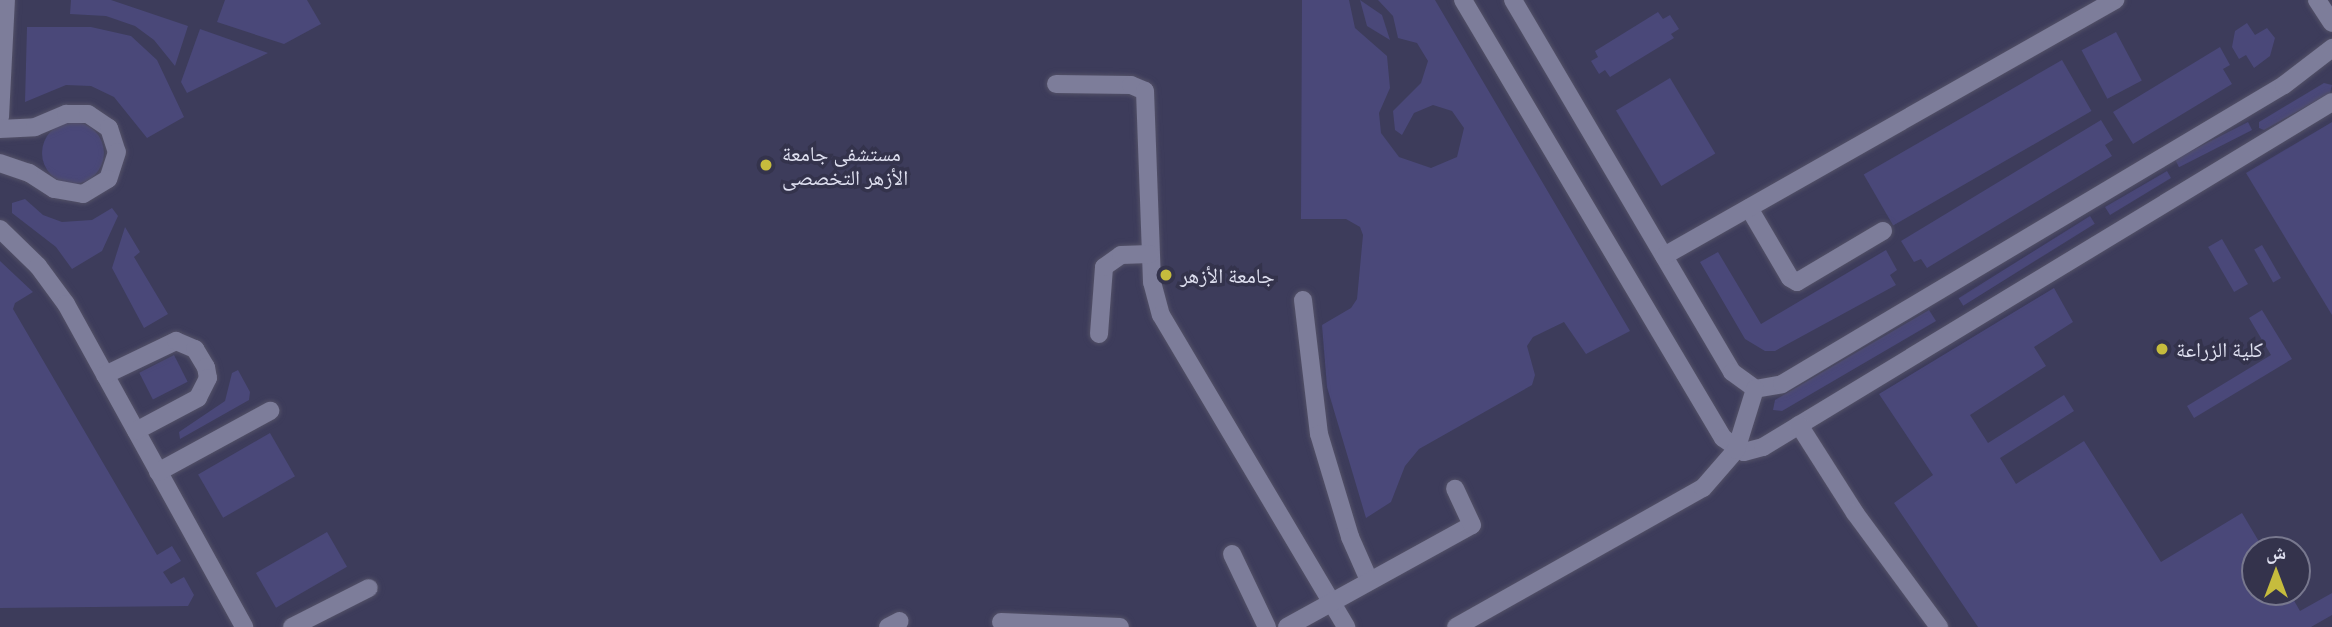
<!DOCTYPE html>
<meta charset="utf-8">
<style>
body{margin:0}
#map{position:relative;width:2332px;height:627px;overflow:hidden;background:#34334c;font-family:"IBM Plex Sans","Noto Naskh Arabic",sans-serif}
div>[style]{position:absolute}
[style*='--x']{left:calc(var(--x)*1px);top:calc(var(--y)*1px);width:calc(var(--w)*1px);rotate:calc(var(--a)*1deg)}
.built>*{inset:0;background:#3d3c5b}
.green>*{inset:0;background:#4a4879;transform-origin:0 0}
.round{border-radius:50%}
.roads{filter:drop-shadow(0 0 2px #535167) drop-shadow(0 0 2px #535167)}
.service>*{height:18px;margin:-9px;padding:0 9px;transform-origin:9px;border-radius:9px;background:#7d7d9a}
.dots>*{width:19px;height:19px;translate:-50% -50%;box-sizing:border-box;border:4px solid #34334c;border-radius:50%}
span{translate:-50% -50%;white-space:nowrap;text-align:center;line-height:1.15;-webkit-text-stroke:7px #34334c;paint-order:stroke}
.poi-label{font-size:21px;color:#dfe0f0}
.left{translate:0 -50%;text-align:left}
.north{position:absolute;left:2241px;top:536px;width:70px;height:70px;box-sizing:border-box;background:#34334c;border:2px solid #78788e;border-radius:50%;rotate:0deg;font-size:19px;font-weight:700;line-height:28px;text-align:center;color:#dfe0f0}
.north::after{content:'';display:block;margin:auto;width:24px;height:32px;background:#c6bc3d;clip-path:polygon(50% 0,100% 100%,50% 72%,0 100%)}
</style>
<div id="map">
<div class="built">
<div style="clip-path:polygon(evenodd,0 0,2332px 0,2332px 627px,0 627px,0 0,2255px 550px,2297px 550px,2297px 592px,2255px 592px,2255px 550px)"></div>
</div>
<div class="green">
<div style="clip-path:polygon(71px 0,111px 0,188px 26px,175px 66px,154px 40px,135px 26px,106px 16px,70px 14px)"></div>
<div style="clip-path:polygon(225px 0,307px 0,321px 24px,284px 44px,217px 22px)"></div>
<div style="clip-path:polygon(1302px 0,1349px 0,1355px 28px,1387px 56px,1390px 88px,1379px 113px,1381px 133px,1399px 157px,1431px 168px,1457px 157px,1464px 128px,1452px 111px,1433px 105px,1414px 113px,1402px 135px,1395px 130px,1393px 111px,1421px 83px,1428px 61px,1417px 43px,1398px 38px,1393px 16px,1378px 0,1435px 0,1630px 331px,1586px 354px,1564px 322px,1533px 337px,1527px 346px,1535px 375px,1532px 385px,1419px 449px,1405px 466px,1391px 502px,1366px 518px,1327px 387px,1322px 325px,1351px 308px,1357px 299px,1363px 235px,1360px 227px,1346px 219px,1301px 219px)"></div>
<div style="clip-path:polygon(1360px 0,1382px 15px,1390px 40px,1367px 26px)"></div>
<div style="clip-path:polygon(1658px 12px,1663px 19px,1670px 15px,1679px 29px,1671px 34px,1674px 38px,1610px 77px,1605px 70px,1599px 74px,1591px 61px,1598px 57px,1595px 51px)"></div>
<div style="clip-path:polygon(2247px 23px,2255px 35px,2267px 28px,2275px 38px,2270px 56px,2254px 68px,2246px 55px,2239px 59px,2232px 47px,2235px 31px)"></div>
<div style="clip-path:polygon(27px 27px,91px 27px,131px 36px,157px 60px,184px 117px,147px 138px,114px 97px,91px 86px,66px 85px,25px 102px)"></div>
<div style="clip-path:polygon(200px 29px,268px 53px,187px 93px,181px 82px)"></div>
<div style="left:2116px;top:32px;width:55px;height:39px;rotate:62deg"></div>
<div style="clip-path:polygon(2220px 47px,2230px 65px,2223px 69px,2232px 84px,2133px 144px,2113px 112px)"></div>
<div style="left:2062px;top:60px;width:59px;height:229px;rotate:60deg"></div>
<div style="left:1670px;top:78px;width:88px;height:63px;rotate:59deg"></div>
<div style="clip-path:polygon(2324px 83px,2332px 85px,2330px 93px,2264px 130px,2259px 128px,2259px 122px)"></div>
<div style="clip-path:polygon(2101px 120px,2113px 140px,2105px 145px,2112px 156px,1927px 268px,1921px 259px,1914px 262px,1901px 241px)"></div>
<div class="round" style="left:42px;top:122px;width:62px;height:62px"></div>
<div style="left:2248px;top:122px;width:9px;height:82px;rotate:63deg"></div>
<div style="clip-path:polygon(2332px 122px,2332px 315px,2246px 173px)"></div>
<div style="clip-path:polygon(2167px 171px,2171px 178px,2110px 215px,2105px 207px)"></div>
<div style="clip-path:polygon(25px 199px,43px 215px,62px 222px,92px 220px,112px 208px,118px 216px,102px 251px,72px 269px,56px 247px,12px 213px,12px 203px)"></div>
<div style="left:2090px;top:216px;width:9px;height:155px;rotate:58deg"></div>
<div style="clip-path:polygon(125px 227px,140px 252px,134px 257px,168px 314px,144px 328px,112px 268px)"></div>
<div style="left:2222px;top:239px;width:52px;height:16px;rotate:60deg"></div>
<div style="left:2262px;top:245px;width:38px;height:9px;rotate:60deg"></div>
<div style="clip-path:polygon(1886px 250px,1897px 270px,1890px 275px,1896px 285px,1775px 351px,1765px 351px,1745px 339px,1700px 262px,1718px 252px,1761px 324px)"></div>
<div style="clip-path:polygon(0 261px,33px 292px,15px 303px,13px 309px,157px 555px,172px 546px,181px 561px,163px 572px,171px 584px,184px 577px,194px 595px,188px 606px,0 608px)"></div>
<div style="clip-path:polygon(2054px 288px,2073px 322px,2034px 347px,2046px 366px,1970px 415px,1988px 443px,2064px 395px,2074px 411px,2000px 458px,2016px 484px,2084px 441px,2161px 562px,2242px 513px,2264px 550px,2255px 550px,2255px 592px,2289px 592px,2300px 611px,2332px 593px,2332px 615px,2311px 627px,1978px 627px,1894px 503px,1933px 475px,1879px 394px)"></div>
<div style="clip-path:polygon(1929px 310px,1936px 321px,1782px 411px,1773px 410px,1775px 400px)"></div>
<div style="clip-path:polygon(2262px 310px,2292px 359px,2194px 418px,2187px 406px,2271px 355px,2249px 318px)"></div>
<div style="left:174px;top:355px;width:30px;height:39px;rotate:63deg"></div>
<div style="clip-path:polygon(238px 370px,250px 392px,249px 400px,180px 439px,179px 432px,225px 401px,232px 373px)"></div>
<div style="left:270px;top:433px;width:50px;height:83px;rotate:60deg"></div>
<div style="left:327px;top:532px;width:40px;height:82px;rotate:60deg"></div>
</div>
<div class="roads">
<div class="service">
<div style="--x:1463;--y:0;--w:509;--a:59.31"></div>
<div style="--x:1723;--y:438;--w:25;--a:34"></div>
<div style="--x:1744;--y:452;--w:20;--a:-15"></div>
<div style="--x:1763;--y:447;--w:665;--a:-31.23"></div>
<div style="--x:1513;--y:0;--w:432;--a:59.5"></div>
<div style="--x:1732;--y:372;--w:29;--a:36"></div>
<div style="--x:1755;--y:389;--w:27;--a:-10"></div>
<div style="--x:1782;--y:384;--w:584;--a:-30.78"></div>
<div style="--x:2284;--y:85;--w:61;--a:-37.6"></div>
<div style="--x:2317;--y:0;--w:27;--a:57"></div>
<div style="--x:1056;--y:84;--w:75;--a:0.8"></div>
<div style="--x:1131;--y:85;--w:15;--a:23"></div>
<div style="--x:1145;--y:91;--w:191;--a:87.9"></div>
<div style="--x:1152;--y:282;--w:34;--a:75"></div>
<div style="--x:1161;--y:315;--w:363;--a:59.3"></div>
<div style="--x:0;--y:117;--w:117;--a:-87.1"></div>
<div style="--x:0;--y:129;--w:35;--a:-3"></div>
<div style="--x:35;--y:127;--w:34;--a:-23"></div>
<div style="--x:66;--y:114;--w:22;--a:0"></div>
<div style="--x:88;--y:114;--w:25;--a:34"></div>
<div style="--x:109;--y:128;--w:25;--a:72"></div>
<div style="--x:117;--y:152;--w:28;--a:108"></div>
<div style="--x:108;--y:179;--w:29;--a:149"></div>
<div style="--x:83;--y:194;--w:29;--a:-170"></div>
<div style="--x:54;--y:189;--w:30;--a:-147"></div>
<div style="--x:29;--y:173;--w:31;--a:-161"></div>
<div style="--x:1749;--y:208;--w:81;--a:59.6"></div>
<div style="--x:1790;--y:278;--w:8;--a:30"></div>
<div style="--x:1797;--y:282;--w:100;--a:-30.7"></div>
<div style="--x:0;--y:229;--w:53;--a:44.2"></div>
<div style="--x:38;--y:266;--w:47;--a:53.6"></div>
<div style="--x:66;--y:304;--w:369;--a:61.1"></div>
<div style="--x:1664;--y:256;--w:519;--a:-29.58"></div>
<div style="--x:1303;--y:300;--w:135;--a:83.2"></div>
<div style="--x:1319;--y:434;--w:108;--a:73.2"></div>
<div style="--x:1350;--y:537;--w:47;--a:66.2"></div>
<div style="--x:1099;--y:334;--w:67;--a:-85.7"></div>
<div style="--x:1104;--y:267;--w:21;--a:-35"></div>
<div style="--x:1121;--y:255;--w:29;--a:-2"></div>
<div style="--x:105;--y:375;--w:79;--a:-25.6"></div>
<div style="--x:176;--y:341;--w:21;--a:23"></div>
<div style="--x:195;--y:349;--w:21;--a:59"></div>
<div style="--x:206;--y:367;--w:11;--a:80"></div>
<div style="--x:208;--y:378;--w:22;--a:117"></div>
<div style="--x:198;--y:398;--w:70;--a:152"></div>
<div style="--x:1799;--y:425;--w:104;--a:57.5"></div>
<div style="--x:1855;--y:513;--w:142;--a:53.6"></div>
<div style="--x:158;--y:472;--w:128;--a:-28.6"></div>
<div style="--x:1232;--y:554;--w:81;--a:64.4"></div>
<div style="--x:1001;--y:622;--w:119;--a:2.4"></div>
<div style="--x:292;--y:627;--w:86;--a:-26.9"></div>
<div style="--x:888;--y:627;--w:13;--a:-27"></div>
<div style="--x:1287;--y:627;--w:211;--a:-28.9"></div>
<div style="--x:1472;--y:525;--w:40;--a:-115"></div>
<div style="--x:1456;--y:627;--w:283;--a:-29.4"></div>
<div style="--x:1703;--y:488;--w:50;--a:-49"></div>
<div style="--x:1736;--y:450;--w:64;--a:-72.7"></div>
</div>
</div>
<div class="dots">
<div style="left:766px;top:165px;background:#c6bc3d"></div>
<div style="left:1166px;top:275px;background:#c6bc3d"></div>
<div style="left:2162px;top:349px;background:#c6bc3d"></div>
</div>
<div class="poi-label">
<span class="left" style="left:782px;top:165px">مستشفى جامعة<br>الأزهر التخصصى</span>
<span class="left" style="left:1180px;top:275px">جامعة الأزهر</span>
<span class="left" style="left:2176px;top:349px">كلية الزراعة</span>
</div>
<div class="north">ش</div>
</div>
